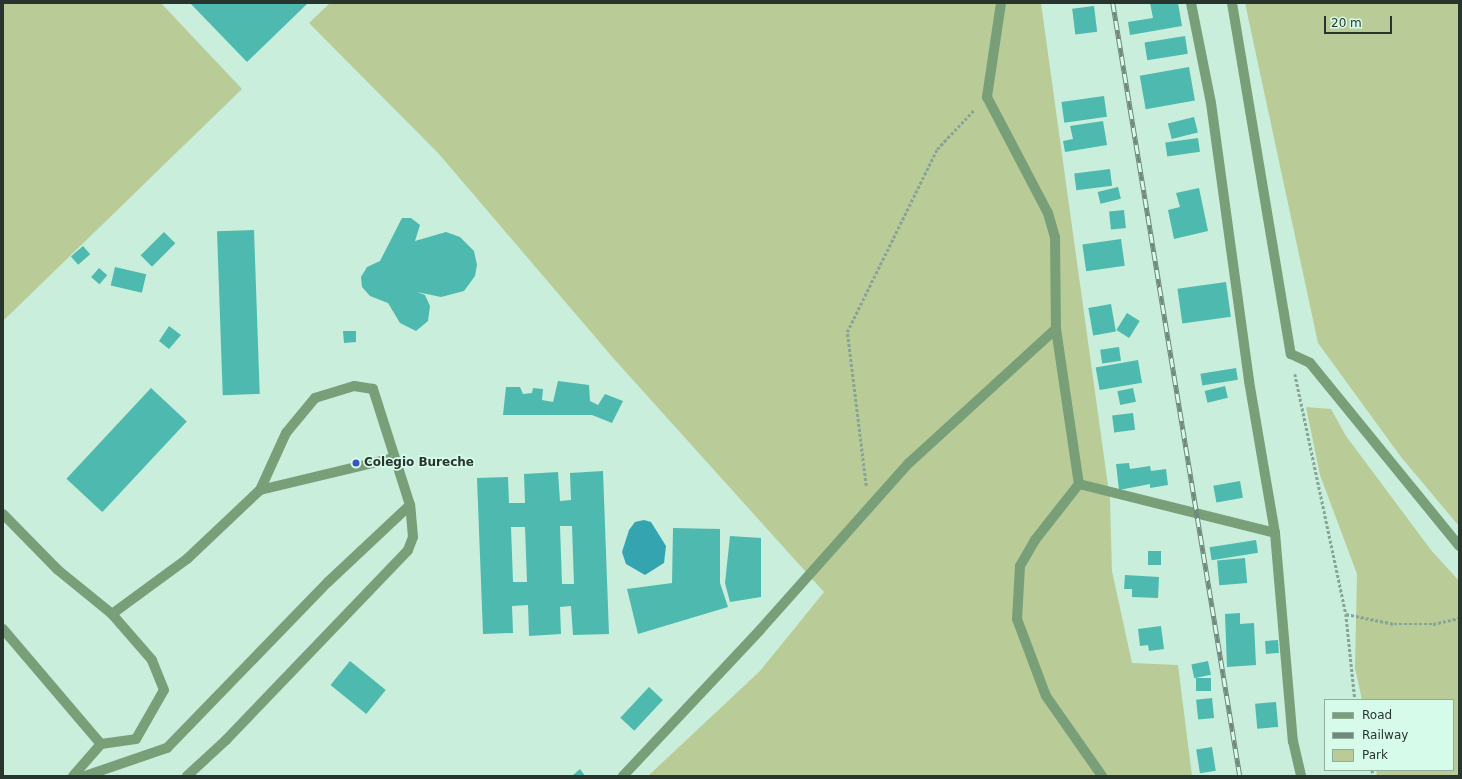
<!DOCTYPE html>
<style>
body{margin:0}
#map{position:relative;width:1462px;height:779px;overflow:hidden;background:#c9eedc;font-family:"DejaVu Sans",sans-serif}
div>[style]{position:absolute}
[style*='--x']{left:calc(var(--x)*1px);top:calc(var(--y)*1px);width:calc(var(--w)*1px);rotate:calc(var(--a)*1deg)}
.green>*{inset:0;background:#b9cc98}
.water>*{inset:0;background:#34a4b1}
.building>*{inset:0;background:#4eb9ae;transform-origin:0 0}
.path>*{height:2.5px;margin-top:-1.25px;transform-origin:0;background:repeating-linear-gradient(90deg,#88a496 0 3px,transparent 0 5px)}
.lane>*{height:10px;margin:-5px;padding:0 5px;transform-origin:5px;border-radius:5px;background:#789f78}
.street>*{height:10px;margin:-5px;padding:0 5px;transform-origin:5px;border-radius:5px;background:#789f78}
.rail>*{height:4.5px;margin-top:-2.25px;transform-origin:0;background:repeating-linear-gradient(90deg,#d6fbea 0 9px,#71897d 0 18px);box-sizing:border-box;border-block:1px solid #71897d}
.dots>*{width:11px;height:11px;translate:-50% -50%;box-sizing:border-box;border:2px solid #d6fbea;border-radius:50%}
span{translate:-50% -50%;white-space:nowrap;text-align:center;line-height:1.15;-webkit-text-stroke:3.5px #d6fbea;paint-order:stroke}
.poi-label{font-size:12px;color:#27352e;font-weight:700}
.left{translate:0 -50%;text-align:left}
.frame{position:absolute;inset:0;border:4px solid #27352e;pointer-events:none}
.legend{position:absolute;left:1324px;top:699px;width:130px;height:72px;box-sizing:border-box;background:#d6fbea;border:1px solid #90ac9f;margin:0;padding:5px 7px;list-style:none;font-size:12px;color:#27352e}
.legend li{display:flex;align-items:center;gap:8px;height:20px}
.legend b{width:20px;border:1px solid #90ac9f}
.scale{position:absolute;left:1324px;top:16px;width:68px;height:18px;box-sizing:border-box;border:2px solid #27352e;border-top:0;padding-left:5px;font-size:12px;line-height:14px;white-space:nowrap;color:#27352e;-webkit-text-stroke:3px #d6fbea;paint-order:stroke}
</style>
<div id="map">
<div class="green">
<div style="clip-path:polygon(3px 3px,161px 3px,242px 89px,3px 321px)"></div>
<div style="clip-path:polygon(330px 3px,1041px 3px,1110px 500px,1112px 571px,1132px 663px,1178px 665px,1192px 776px,648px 776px,760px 671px,824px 592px,614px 359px,439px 154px,309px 23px)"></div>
<div style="clip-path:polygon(1245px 3px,1459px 3px,1459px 526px,1401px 457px,1318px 343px)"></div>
<div style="clip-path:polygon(1306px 407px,1331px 409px,1346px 436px,1431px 550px,1459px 581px,1459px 776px,1377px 776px,1376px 770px,1453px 770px,1453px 700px,1362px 700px,1355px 668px,1357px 574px,1320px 475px)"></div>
</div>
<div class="water">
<div style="clip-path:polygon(644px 520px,651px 522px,666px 546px,664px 563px,645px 575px,626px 564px,622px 552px,629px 530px,635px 522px)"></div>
</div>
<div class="building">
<div style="clip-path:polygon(190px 3px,308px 3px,247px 62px)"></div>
<div style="clip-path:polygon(1150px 3px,1178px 3px,1182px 26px,1130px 35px,1128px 22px,1153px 18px)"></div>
<div style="left:1094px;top:6px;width:26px;height:22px;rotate:83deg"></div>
<div style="left:1185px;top:36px;width:18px;height:41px;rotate:81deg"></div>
<div style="left:1189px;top:67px;width:34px;height:50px;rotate:80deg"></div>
<div style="left:1104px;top:96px;width:21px;height:43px;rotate:82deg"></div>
<div style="left:1194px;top:117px;width:16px;height:27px;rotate:76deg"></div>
<div style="clip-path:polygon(1103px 121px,1107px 145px,1065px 152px,1063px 141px,1073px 139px,1070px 126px)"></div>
<div style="left:1198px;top:138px;width:14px;height:33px;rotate:82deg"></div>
<div style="left:1110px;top:169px;width:17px;height:36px;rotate:83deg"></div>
<div style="left:1118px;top:187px;width:12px;height:21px;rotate:76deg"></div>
<div style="clip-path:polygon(1199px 188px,1208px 231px,1174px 239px,1168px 210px,1180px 207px,1176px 193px)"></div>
<div style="left:1124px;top:210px;width:18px;height:15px;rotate:84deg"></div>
<div style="clip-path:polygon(402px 218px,411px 218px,420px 225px,415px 241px,446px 232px,460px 237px,474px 251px,477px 265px,475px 276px,464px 291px,441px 297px,417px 292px,425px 295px,430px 306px,428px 321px,416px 331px,400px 323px,388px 303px,370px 296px,362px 287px,361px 277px,367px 267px,380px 261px)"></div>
<div style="left:254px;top:230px;width:164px;height:37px;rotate:88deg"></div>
<div style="left:164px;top:232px;width:16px;height:33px;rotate:45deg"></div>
<div style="left:1121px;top:239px;width:27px;height:39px;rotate:82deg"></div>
<div style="left:83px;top:246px;width:11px;height:16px;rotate:49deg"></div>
<div style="left:115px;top:267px;width:32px;height:19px;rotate:13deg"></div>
<div style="left:99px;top:268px;width:11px;height:12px;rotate:41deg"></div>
<div style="left:1226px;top:282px;width:35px;height:49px;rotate:82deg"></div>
<div style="left:1111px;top:304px;width:28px;height:23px;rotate:80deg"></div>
<div style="left:1127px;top:313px;width:15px;height:20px;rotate:32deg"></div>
<div style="clip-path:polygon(169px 326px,181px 335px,169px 349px,159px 341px)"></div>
<div style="clip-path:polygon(343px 331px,356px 331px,356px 342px,344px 343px)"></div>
<div style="left:1119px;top:347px;width:14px;height:19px;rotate:82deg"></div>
<div style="left:1138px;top:360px;width:23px;height:43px;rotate:80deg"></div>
<div style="left:1236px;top:368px;width:12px;height:36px;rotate:81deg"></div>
<div style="clip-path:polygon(558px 381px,589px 385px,590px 401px,598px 405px,605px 394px,623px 401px,612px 423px,592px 415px,503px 415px,506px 387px,520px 387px,523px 394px,532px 393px,533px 388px,543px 389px,542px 400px,553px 402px)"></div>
<div style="left:1225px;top:386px;width:12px;height:21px;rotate:76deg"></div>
<div style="left:151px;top:388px;width:49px;height:124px;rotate:43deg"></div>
<div style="left:1133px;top:388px;width:14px;height:16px;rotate:78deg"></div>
<div style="left:1133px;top:413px;width:17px;height:21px;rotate:83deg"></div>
<div style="clip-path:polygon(1129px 463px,1130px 469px,1150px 466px,1151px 471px,1166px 469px,1168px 485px,1150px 488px,1150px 484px,1119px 490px,1116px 464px)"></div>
<div style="clip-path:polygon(evenodd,603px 471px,609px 634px,573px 635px,571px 606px,560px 607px,561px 634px,529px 636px,528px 605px,512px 606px,513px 633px,483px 634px,477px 478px,508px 477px,509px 503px,525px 503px,524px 474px,558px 472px,560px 501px,571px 500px,570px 473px,603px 471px,560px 526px,572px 526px,574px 584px,562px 584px,560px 526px,603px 471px,511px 527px,525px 527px,527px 582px,513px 582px,511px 527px)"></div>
<div style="left:1240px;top:481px;width:17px;height:27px;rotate:80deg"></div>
<div style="clip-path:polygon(673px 528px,720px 529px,720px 583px,728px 607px,638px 634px,627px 589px,672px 583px)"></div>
<div style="clip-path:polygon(730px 536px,761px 538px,761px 597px,730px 602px,725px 583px)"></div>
<div style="left:1256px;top:540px;width:13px;height:47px;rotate:81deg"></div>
<div style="left:1148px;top:551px;width:13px;height:14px"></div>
<div style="left:1245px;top:558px;width:25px;height:28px;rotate:85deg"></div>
<div style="clip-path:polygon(1125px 575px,1159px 577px,1158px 598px,1132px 597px,1132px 589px,1124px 589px)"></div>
<div style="clip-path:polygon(1240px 613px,1240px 624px,1254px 623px,1256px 665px,1227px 667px,1225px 614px)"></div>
<div style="clip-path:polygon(1161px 626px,1164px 649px,1149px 651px,1148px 645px,1140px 646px,1138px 629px)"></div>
<div style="left:1278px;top:640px;width:13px;height:13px;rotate:86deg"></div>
<div style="left:350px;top:661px;width:46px;height:31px;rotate:39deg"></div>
<div style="left:1208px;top:661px;width:14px;height:17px;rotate:78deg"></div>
<div style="left:1196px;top:678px;width:15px;height:13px"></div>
<div style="left:649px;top:687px;width:19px;height:42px;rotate:43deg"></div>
<div style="left:1212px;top:698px;width:20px;height:16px;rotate:84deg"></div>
<div style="left:1276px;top:702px;width:25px;height:21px;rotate:85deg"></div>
<div style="left:1212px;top:747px;width:24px;height:16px;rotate:81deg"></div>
<div style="clip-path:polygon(580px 769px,585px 776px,572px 776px)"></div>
</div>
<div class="path">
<div style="--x:1295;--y:374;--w:245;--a:78"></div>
<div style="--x:1346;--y:614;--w:86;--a:84"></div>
<div style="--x:866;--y:486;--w:155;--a:-97"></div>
<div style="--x:847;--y:332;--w:204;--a:-63.8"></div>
<div style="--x:937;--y:149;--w:55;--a:-46.5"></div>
<div style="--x:1346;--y:614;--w:49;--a:11.8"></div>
<div style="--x:1394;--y:624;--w:39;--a:0"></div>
<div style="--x:1433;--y:624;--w:27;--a:-13"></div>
<div style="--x:1372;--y:770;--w:6;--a:72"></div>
</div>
<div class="lane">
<div style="--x:3;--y:514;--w:78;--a:45.5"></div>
<div style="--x:58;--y:570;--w:70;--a:39.2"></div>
<div style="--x:3;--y:629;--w:151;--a:49.6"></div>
<div style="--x:73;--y:776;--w:43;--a:-48.8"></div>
<div style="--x:101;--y:744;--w:35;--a:-8"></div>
<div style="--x:136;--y:739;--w:56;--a:-60.3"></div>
<div style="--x:164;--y:690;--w:32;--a:-112"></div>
<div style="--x:152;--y:660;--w:61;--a:-131"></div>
<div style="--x:112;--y:614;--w:93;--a:-36.3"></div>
<div style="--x:187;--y:559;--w:100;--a:-43.4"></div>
<div style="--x:260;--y:490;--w:137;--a:-13.5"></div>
<div style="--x:85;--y:776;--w:87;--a:-18.9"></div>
<div style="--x:167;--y:748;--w:231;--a:-45.9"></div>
<div style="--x:328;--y:582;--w:112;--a:-43.2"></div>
<div style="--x:187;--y:776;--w:53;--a:-42.7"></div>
<div style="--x:226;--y:740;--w:263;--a:-46.2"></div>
<div style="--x:408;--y:550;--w:14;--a:-69"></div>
<div style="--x:413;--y:537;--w:32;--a:-95"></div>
<div style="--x:410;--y:505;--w:122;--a:-107.7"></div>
<div style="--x:373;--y:389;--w:19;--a:-171"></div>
<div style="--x:354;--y:386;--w:41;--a:162.9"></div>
<div style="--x:315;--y:398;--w:45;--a:129.6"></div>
<div style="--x:286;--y:433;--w:63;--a:114.5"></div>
</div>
<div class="street">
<div style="--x:1001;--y:3;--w:95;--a:98.5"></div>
<div style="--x:987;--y:97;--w:131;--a:62.3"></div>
<div style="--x:1048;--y:213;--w:25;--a:74"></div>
<div style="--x:1055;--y:237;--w:92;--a:89.4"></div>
<div style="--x:1056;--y:329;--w:157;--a:81.6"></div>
<div style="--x:1079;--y:484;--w:71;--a:128.2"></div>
<div style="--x:1035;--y:540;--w:30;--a:120"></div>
<div style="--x:1020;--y:566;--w:53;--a:93.2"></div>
<div style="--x:1017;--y:619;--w:82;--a:69.4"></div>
<div style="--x:1046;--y:696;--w:98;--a:55"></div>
<div style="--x:1191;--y:3;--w:102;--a:78.7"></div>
<div style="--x:1211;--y:103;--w:281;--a:82.2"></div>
<div style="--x:1249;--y:381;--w:154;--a:80.3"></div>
<div style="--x:1275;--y:533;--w:209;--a:85.1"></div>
<div style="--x:1293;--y:741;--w:36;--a:77"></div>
<div style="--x:1232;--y:3;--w:356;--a:80.5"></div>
<div style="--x:1291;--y:354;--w:21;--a:25"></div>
<div style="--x:1310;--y:363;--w:236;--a:50.8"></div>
<div style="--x:1079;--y:484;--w:202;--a:14"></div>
<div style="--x:623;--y:776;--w:200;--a:-46.8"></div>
<div style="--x:760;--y:630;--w:224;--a:-48.3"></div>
<div style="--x:909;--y:463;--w:199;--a:-42.4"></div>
</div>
<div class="rail">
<div style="--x:1113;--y:3;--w:783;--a:80.67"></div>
</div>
<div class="dots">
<div style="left:356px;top:463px;background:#3654c5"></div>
</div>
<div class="poi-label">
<span class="left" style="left:364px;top:463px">Colegio Bureche</span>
</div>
<div class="frame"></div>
<ul class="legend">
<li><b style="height:5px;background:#789f78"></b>Road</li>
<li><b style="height:5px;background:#71897d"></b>Railway</li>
<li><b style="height:11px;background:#b9cc98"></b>Park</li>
</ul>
<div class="scale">20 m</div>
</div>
